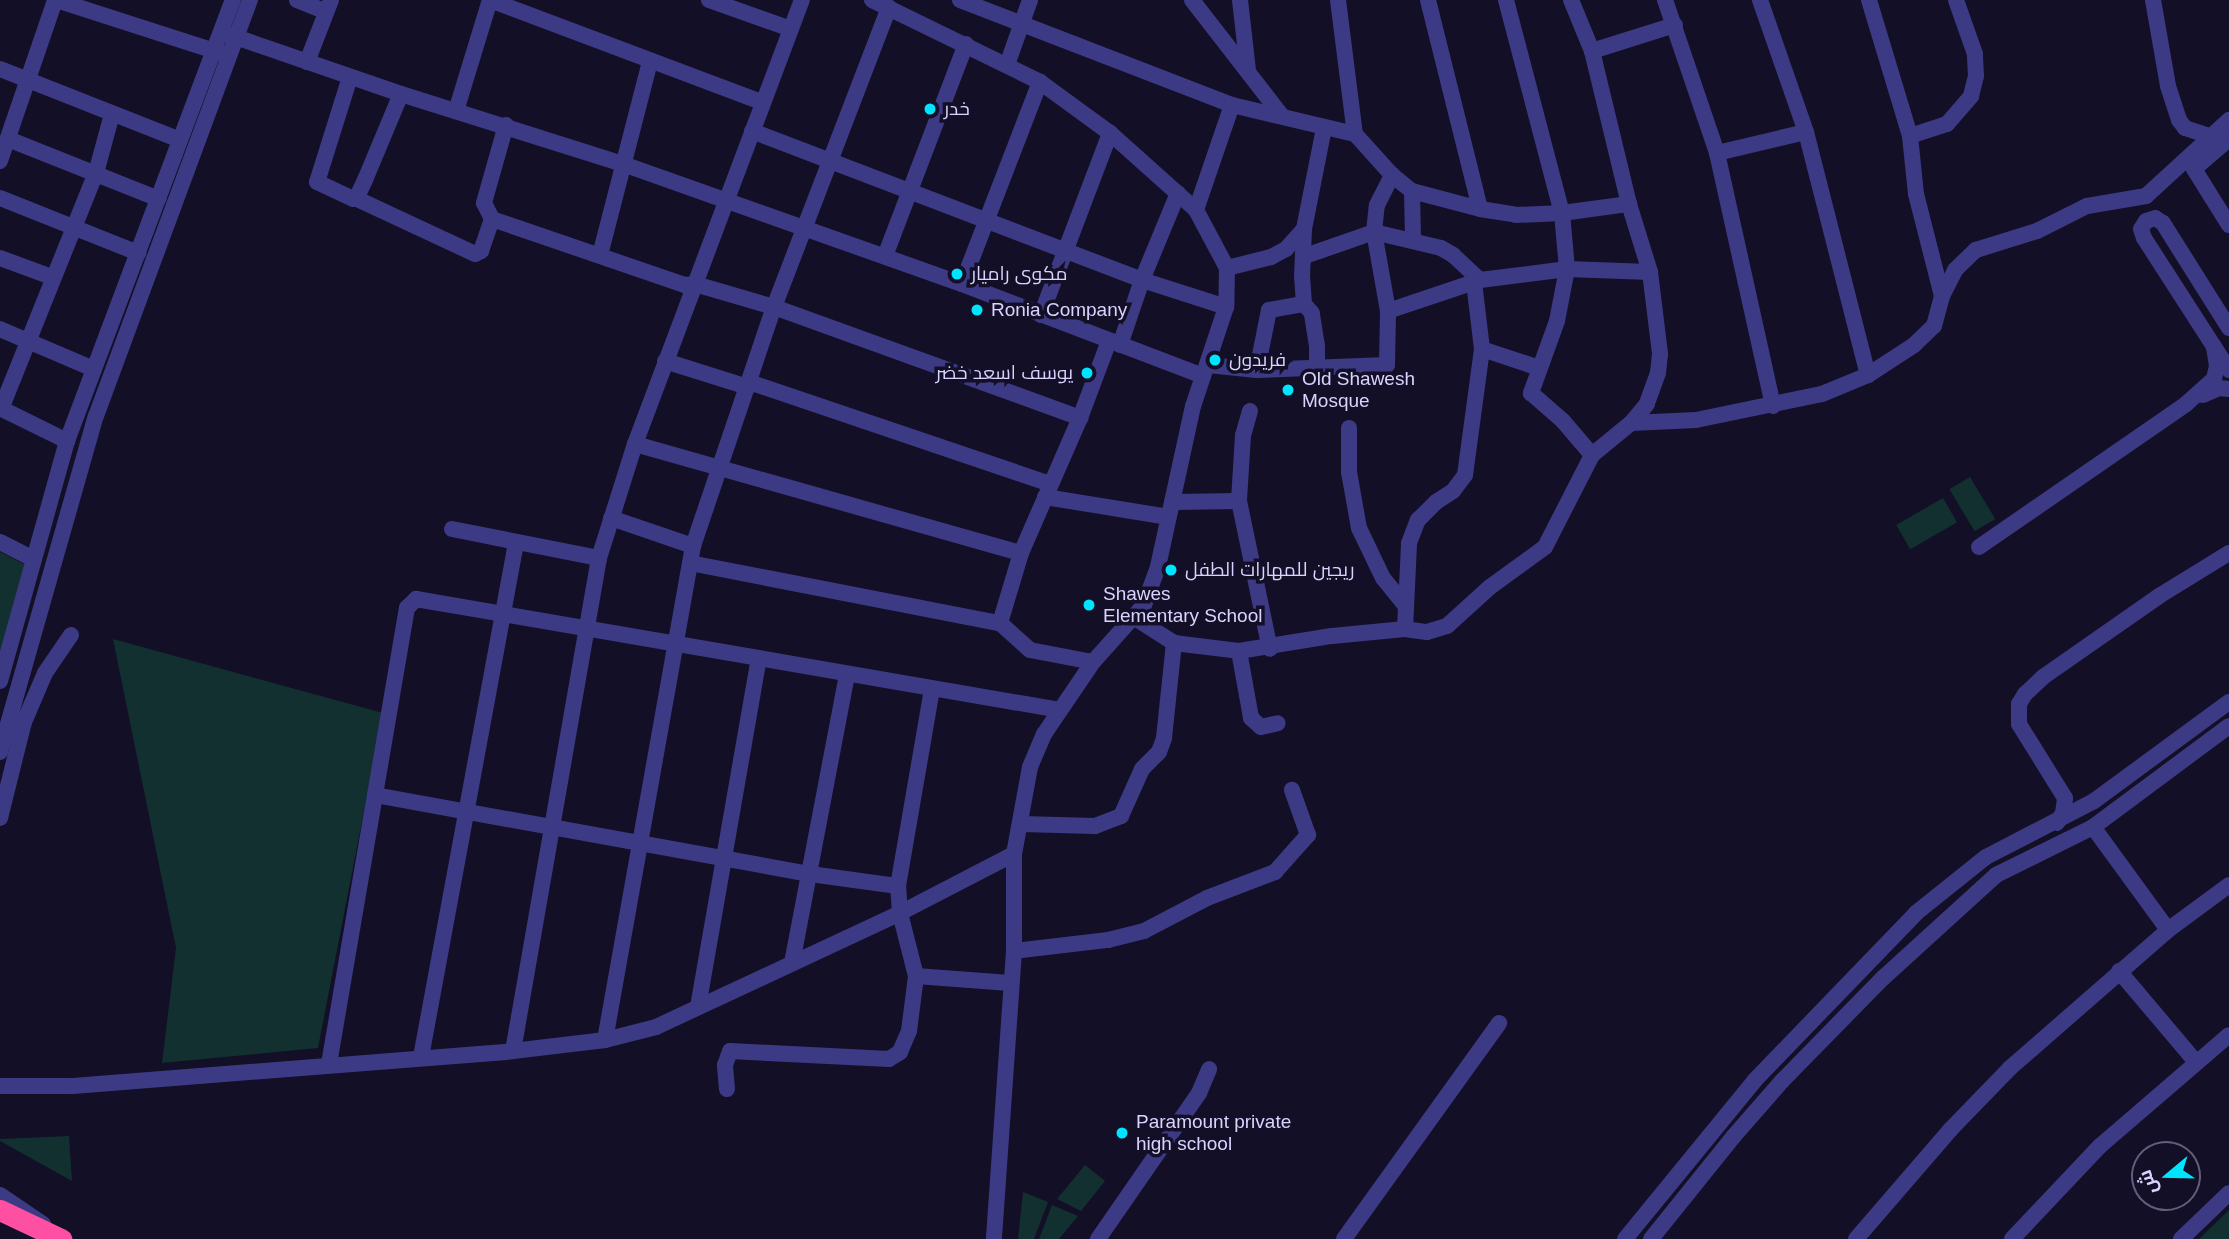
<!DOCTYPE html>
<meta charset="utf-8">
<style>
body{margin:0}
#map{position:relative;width:2229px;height:1239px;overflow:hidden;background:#130f26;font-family:Helvetica,Cairo,sans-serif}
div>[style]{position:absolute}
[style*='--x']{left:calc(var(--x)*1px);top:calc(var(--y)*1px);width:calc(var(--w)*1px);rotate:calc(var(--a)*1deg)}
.green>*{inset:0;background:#12302f;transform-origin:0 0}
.minor>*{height:16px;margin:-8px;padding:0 8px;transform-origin:8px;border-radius:8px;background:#3d3a85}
.highway>*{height:21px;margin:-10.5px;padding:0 10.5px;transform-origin:10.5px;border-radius:10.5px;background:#ff4fa3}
.dots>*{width:19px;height:19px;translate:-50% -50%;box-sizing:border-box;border:4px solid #130f26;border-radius:50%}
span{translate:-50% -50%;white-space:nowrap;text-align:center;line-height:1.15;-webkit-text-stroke:7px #130f26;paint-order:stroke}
.poi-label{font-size:19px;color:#d9d4ff}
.left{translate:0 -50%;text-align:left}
.right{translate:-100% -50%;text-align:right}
.north{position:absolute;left:2131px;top:1141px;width:70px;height:70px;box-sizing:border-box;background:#130f26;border:2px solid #625e7d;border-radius:50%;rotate:251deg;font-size:19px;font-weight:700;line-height:28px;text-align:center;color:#d9d4ff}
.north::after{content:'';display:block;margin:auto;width:24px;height:32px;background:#00e5ff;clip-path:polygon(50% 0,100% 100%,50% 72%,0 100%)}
</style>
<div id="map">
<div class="green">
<div style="left:1970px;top:477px;width:49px;height:24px;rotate:59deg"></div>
<div style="left:1943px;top:498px;width:28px;height:54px;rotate:60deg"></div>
<div style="clip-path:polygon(0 552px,32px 568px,0 681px)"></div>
<div style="clip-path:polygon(113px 639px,383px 713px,318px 1048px,162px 1063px,176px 948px)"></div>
<div style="clip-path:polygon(69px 1136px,72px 1181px,0 1141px,0 1139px)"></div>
<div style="clip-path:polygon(1085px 1165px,1105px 1181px,1081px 1211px,1057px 1199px)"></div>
<div style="clip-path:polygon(1023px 1192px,1048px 1202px,1034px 1239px,1018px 1239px)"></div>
<div style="clip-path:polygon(1052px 1205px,1078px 1216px,1059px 1239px,1039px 1239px)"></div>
<div style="clip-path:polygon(2229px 1210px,2229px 1239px,2199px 1239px)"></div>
</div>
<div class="minor">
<div style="--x:56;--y:0;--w:176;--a:17.8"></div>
<div style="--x:297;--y:0;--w:31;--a:22"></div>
<div style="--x:490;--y:0;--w:290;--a:20.6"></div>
<div style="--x:709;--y:0;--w:87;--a:19.5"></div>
<div style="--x:872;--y:0;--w:187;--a:26"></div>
<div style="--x:1040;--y:82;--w:87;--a:36.1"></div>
<div style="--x:1110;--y:133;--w:115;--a:41.8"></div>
<div style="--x:1196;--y:210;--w:66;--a:61.9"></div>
<div style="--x:1227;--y:268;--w:39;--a:91"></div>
<div style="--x:1226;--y:307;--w:104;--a:108.4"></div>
<div style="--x:1193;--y:406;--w:165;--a:102.3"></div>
<div style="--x:1158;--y:567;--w:40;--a:110.2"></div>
<div style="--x:1144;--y:605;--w:76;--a:131.8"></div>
<div style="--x:1093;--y:662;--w:87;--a:124.2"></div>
<div style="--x:1044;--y:734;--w:36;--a:113"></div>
<div style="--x:1030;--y:767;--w:88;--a:100.4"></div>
<div style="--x:1014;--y:854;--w:97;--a:90"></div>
<div style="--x:1014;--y:951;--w:289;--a:94"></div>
<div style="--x:960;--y:0;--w:292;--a:21.1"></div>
<div style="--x:1232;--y:105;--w:126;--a:13.3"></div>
<div style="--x:1192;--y:0;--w:147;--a:52.2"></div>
<div style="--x:1240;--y:0;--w:70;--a:83.5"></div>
<div style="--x:1338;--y:0;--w:135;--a:82.8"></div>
<div style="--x:1355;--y:134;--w:55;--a:47.9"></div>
<div style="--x:1392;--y:175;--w:26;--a:39"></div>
<div style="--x:1412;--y:191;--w:70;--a:14.8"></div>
<div style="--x:1480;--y:209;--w:36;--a:9"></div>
<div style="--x:1516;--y:215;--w:46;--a:-2.5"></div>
<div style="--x:1562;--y:213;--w:68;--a:-7.7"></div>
<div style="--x:1428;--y:0;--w:215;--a:76"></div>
<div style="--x:1506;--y:0;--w:220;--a:75.3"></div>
<div style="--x:1562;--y:213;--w:56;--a:84.9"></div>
<div style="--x:1567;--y:269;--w:53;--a:100.9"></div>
<div style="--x:1557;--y:321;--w:77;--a:109.9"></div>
<div style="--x:1531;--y:393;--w:43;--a:41.2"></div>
<div style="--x:1563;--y:421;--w:45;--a:49.5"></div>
<div style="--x:1571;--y:0;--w:55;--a:67.6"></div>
<div style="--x:1592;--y:51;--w:157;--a:76.4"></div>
<div style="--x:1629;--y:204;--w:71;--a:72.8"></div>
<div style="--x:1650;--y:272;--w:83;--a:83"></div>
<div style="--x:1660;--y:354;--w:19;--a:96"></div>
<div style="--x:1658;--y:373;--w:33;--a:110"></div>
<div style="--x:1647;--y:404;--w:25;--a:130"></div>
<div style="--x:1665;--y:0;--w:162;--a:71.2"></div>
<div style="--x:1717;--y:153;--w:259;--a:77.5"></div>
<div style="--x:1760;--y:0;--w:140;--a:70.8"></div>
<div style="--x:1806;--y:132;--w:251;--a:75.7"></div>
<div style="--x:1869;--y:0;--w:142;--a:73.2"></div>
<div style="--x:2153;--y:0;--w:87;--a:80.1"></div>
<div style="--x:2168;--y:86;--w:36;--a:72"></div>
<div style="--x:2179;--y:120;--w:10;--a:53"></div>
<div style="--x:2185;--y:128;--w:26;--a:18"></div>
<div style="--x:221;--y:32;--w:190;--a:19"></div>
<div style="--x:401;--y:94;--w:233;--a:17.5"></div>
<div style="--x:623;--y:164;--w:360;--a:19.5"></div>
<div style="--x:962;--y:284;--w:258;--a:20.9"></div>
<div style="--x:1592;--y:51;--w:87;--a:-17.4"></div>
<div style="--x:307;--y:62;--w:66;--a:-68.8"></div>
<div style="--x:1007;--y:65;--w:69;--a:-70.5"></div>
<div style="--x:0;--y:69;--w:193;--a:21.5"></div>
<div style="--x:350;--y:77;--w:110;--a:107.4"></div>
<div style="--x:317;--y:182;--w:40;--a:25"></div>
<div style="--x:353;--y:199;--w:4;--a:-27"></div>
<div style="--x:357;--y:197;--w:19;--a:-65"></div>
<div style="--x:365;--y:180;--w:93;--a:-67.3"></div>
<div style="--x:456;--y:111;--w:116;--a:-73"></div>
<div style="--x:506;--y:125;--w:81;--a:105.8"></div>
<div style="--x:484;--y:203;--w:18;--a:63"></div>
<div style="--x:492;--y:219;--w:204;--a:18.9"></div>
<div style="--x:685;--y:285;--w:10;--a:-6"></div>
<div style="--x:695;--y:284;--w:82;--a:16.2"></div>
<div style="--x:774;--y:307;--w:326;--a:19.9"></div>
<div style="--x:752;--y:131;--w:417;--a:20.9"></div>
<div style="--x:1142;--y:280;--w:88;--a:17.8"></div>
<div style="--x:8;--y:139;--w:162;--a:21.7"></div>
<div style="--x:2229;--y:139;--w:46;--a:139.4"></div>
<div style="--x:2194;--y:169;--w:66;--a:58"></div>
<div style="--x:1717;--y:153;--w:91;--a:-13.3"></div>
<div style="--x:0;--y:161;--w:170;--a:-71.1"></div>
<div style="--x:1412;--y:191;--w:49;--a:88.8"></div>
<div style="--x:0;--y:198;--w:149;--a:21.7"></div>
<div style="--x:355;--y:198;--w:132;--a:25"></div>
<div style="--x:475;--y:254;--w:7;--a:-27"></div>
<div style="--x:481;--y:251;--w:34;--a:-71"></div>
<div style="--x:1196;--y:210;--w:111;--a:-71.1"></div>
<div style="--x:600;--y:255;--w:200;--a:-75.5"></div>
<div style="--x:885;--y:256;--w:227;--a:-69.1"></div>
<div style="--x:1305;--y:256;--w:73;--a:-19.2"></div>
<div style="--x:1374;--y:232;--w:69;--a:13.4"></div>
<div style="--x:1441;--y:248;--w:14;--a:30"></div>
<div style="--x:1453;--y:255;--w:37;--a:43"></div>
<div style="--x:0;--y:258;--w:55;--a:20.1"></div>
<div style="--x:1227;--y:268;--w:45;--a:-14"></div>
<div style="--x:1271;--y:257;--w:17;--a:-28"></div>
<div style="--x:1286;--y:249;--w:27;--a:-48"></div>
<div style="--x:962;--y:284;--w:217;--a:-68.9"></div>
<div style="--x:1942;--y:296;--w:29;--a:-63"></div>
<div style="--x:1955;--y:270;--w:29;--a:-44"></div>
<div style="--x:1976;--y:250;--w:64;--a:-17.3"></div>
<div style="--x:2037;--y:231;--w:56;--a:-26.6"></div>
<div style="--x:2087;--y:206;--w:60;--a:-9.6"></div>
<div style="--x:2146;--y:196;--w:113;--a:-42.5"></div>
<div style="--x:1388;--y:311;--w:97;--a:-18.6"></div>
<div style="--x:1480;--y:280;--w:88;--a:-7.2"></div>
<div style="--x:1567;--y:269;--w:83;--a:2.1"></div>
<div style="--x:1041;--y:315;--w:195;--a:-69.2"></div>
<div style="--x:2229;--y:328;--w:124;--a:-122.2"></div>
<div style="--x:2163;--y:223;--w:9;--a:-148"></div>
<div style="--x:2155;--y:218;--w:9;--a:162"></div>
<div style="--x:2146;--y:221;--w:9;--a:122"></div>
<div style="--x:2141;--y:229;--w:9;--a:72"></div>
<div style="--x:2144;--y:238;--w:157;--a:57.2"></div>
<div style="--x:0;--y:329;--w:102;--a:23.1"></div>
<div style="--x:1120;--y:345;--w:69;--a:-71.3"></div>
<div style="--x:1142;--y:280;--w:94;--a:-67.5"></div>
<div style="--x:1482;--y:349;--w:60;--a:18.4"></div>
<div style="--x:665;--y:361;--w:87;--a:17.4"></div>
<div style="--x:1208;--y:365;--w:49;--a:5.8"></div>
<div style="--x:1257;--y:370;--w:130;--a:-2.2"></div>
<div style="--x:1387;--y:365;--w:54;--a:-88.9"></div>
<div style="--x:1388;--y:311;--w:80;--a:-100"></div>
<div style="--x:1374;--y:232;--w:27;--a:-84"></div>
<div style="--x:1377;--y:205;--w:34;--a:-63"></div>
<div style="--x:1317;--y:367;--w:21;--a:-90"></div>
<div style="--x:1317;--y:346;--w:33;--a:-99"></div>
<div style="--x:1312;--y:313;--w:12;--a:-132"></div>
<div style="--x:1304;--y:304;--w:27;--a:-94"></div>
<div style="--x:1302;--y:277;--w:48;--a:-87.6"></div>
<div style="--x:1304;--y:229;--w:103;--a:-78.8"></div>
<div style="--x:1257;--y:370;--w:61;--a:-78.7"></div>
<div style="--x:1269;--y:310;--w:36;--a:-10"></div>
<div style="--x:749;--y:382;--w:318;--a:18.7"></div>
<div style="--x:2203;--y:395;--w:17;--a:-24"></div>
<div style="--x:2219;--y:388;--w:10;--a:6"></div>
<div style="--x:0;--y:408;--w:75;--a:26.2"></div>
<div style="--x:1;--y:409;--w:254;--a:-68.1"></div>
<div style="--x:96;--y:173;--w:61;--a:-74.8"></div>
<div style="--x:1250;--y:411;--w:25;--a:106"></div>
<div style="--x:1243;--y:435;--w:66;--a:93.5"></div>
<div style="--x:1239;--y:501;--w:151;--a:78.2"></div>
<div style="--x:1349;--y:428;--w:44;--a:90"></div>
<div style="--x:1349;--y:472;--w:57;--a:79.9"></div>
<div style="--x:1359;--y:528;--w:55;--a:64.4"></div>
<div style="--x:1383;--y:578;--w:36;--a:51"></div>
<div style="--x:635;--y:444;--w:401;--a:15.8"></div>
<div style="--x:1045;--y:497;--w:125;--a:9.2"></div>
<div style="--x:1172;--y:502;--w:67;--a:-0.9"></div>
<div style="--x:611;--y:518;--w:87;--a:18.9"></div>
<div style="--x:452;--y:529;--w:150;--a:11.2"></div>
<div style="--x:0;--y:542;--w:38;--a:27"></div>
<div style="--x:1979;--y:547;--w:252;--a:-34.6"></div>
<div style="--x:2186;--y:404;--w:38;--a:-42"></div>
<div style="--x:2214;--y:379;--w:13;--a:-77"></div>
<div style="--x:2217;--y:366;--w:20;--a:-99"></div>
<div style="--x:690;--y:563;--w:316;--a:11"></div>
<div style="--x:1000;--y:623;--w:40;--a:42"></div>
<div style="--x:1030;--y:650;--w:64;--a:10.8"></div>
<div style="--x:1135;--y:618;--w:46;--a:32.7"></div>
<div style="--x:1174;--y:643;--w:65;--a:7"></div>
<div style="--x:1239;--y:651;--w:94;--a:-9.2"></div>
<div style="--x:1332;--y:636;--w:73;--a:-5.5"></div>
<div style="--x:1405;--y:629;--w:22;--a:8"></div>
<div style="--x:1427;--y:632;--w:21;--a:-17"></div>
<div style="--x:1447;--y:626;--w:58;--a:-42.2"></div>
<div style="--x:1490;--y:587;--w:68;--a:-36"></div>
<div style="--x:1545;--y:547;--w:103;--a:-62.9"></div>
<div style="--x:1592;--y:455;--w:50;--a:-39.4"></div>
<div style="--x:1631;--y:423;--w:65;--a:-2.6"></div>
<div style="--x:1696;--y:420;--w:129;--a:-11.7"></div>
<div style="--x:1822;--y:394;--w:50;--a:-22.4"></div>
<div style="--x:1868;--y:375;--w:55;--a:-33.1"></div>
<div style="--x:1914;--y:345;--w:28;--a:-44"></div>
<div style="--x:1934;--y:326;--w:31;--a:-75"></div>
<div style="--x:1942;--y:296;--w:105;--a:-104.3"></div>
<div style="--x:1916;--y:194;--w:58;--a:-95.9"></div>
<div style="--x:1910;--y:136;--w:39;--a:-18"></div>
<div style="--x:1947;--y:124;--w:37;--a:-49"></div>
<div style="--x:1971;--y:96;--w:21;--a:-76"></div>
<div style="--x:1976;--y:76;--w:22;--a:-93"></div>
<div style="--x:1975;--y:54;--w:57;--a:-109.4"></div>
<div style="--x:1000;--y:623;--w:73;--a:-73.3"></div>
<div style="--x:1021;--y:553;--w:147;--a:-66.4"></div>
<div style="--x:1080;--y:418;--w:82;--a:-69.4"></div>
<div style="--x:1405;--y:629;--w:86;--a:-87.3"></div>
<div style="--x:1409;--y:543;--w:25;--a:-69"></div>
<div style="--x:1418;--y:520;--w:25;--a:-45"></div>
<div style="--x:1436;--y:502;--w:20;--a:-33"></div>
<div style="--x:1453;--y:491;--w:20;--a:-53"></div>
<div style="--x:1465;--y:475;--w:127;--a:-82.3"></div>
<div style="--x:1482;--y:349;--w:67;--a:-96.8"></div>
<div style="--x:1239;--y:651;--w:68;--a:79.8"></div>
<div style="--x:1251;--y:718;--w:13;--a:42"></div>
<div style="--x:1261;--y:727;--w:17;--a:-13"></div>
<div style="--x:0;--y:681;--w:249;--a:-74.4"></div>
<div style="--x:67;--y:441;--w:471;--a:-69.4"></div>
<div style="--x:0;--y:752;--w:349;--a:-74.1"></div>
<div style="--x:96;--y:416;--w:444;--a:-69.7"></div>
<div style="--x:375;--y:795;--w:442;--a:10.3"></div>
<div style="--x:810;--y:874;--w:89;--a:7.8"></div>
<div style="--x:0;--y:818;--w:99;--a:-76"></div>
<div style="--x:24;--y:722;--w:53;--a:-66.8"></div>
<div style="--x:45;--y:673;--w:46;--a:-55.6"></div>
<div style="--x:2057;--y:823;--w:12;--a:-59"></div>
<div style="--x:2063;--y:813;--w:15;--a:-82"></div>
<div style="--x:2065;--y:798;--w:87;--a:-121.9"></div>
<div style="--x:2019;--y:724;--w:20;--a:-90"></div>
<div style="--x:2019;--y:704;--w:12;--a:-59"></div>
<div style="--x:2025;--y:694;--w:25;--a:-43"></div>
<div style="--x:2043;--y:677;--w:141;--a:-34.9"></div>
<div style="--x:2159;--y:596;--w:82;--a:-31.6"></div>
<div style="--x:1021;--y:824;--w:74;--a:1.5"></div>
<div style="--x:1095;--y:826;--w:28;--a:-21"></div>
<div style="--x:1121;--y:816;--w:51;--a:-65.9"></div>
<div style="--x:1142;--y:769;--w:24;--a:-45"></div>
<div style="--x:1159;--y:752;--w:15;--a:-70"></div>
<div style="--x:1164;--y:738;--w:96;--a:-84"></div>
<div style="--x:2093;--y:827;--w:127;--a:53.9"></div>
<div style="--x:1014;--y:951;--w:95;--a:-6.7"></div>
<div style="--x:1108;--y:940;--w:37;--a:-14"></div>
<div style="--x:1144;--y:931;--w:71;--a:-27.6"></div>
<div style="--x:1207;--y:898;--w:73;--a:-20.9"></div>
<div style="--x:1275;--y:872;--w:50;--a:-48.3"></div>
<div style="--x:1308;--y:835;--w:48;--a:-109.6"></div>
<div style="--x:792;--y:963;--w:293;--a:-79.2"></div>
<div style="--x:2119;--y:971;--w:118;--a:49.8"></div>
<div style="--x:916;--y:976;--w:94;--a:4.3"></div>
<div style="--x:698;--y:1007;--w:354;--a:-80.1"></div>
<div style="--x:605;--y:1040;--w:502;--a:-79.9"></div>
<div style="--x:693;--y:546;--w:252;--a:-71.3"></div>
<div style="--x:774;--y:307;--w:321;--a:-69"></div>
<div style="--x:513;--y:1051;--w:500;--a:-80.1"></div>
<div style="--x:599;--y:558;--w:120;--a:-72.5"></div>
<div style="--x:635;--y:444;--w:474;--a:-69.4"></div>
<div style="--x:421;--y:1057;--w:523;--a:-79.53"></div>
<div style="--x:329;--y:1064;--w:463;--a:-80.3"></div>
<div style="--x:407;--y:608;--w:13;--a:-45"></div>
<div style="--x:416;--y:599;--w:653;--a:9.78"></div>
<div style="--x:0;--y:1086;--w:73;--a:0"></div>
<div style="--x:73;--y:1086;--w:441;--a:-4.5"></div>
<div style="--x:513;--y:1051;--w:93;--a:-6.8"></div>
<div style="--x:605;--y:1040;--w:53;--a:-14.3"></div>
<div style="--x:656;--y:1027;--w:269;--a:-25"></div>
<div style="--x:900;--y:913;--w:128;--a:-27.4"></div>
<div style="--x:727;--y:1089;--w:24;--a:-95"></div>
<div style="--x:725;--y:1065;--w:15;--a:-70"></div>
<div style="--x:730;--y:1051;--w:159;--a:2.9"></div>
<div style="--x:889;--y:1059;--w:13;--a:-32"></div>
<div style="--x:900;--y:1052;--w:23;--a:-67"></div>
<div style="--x:909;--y:1031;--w:55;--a:-82.7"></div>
<div style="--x:916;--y:976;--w:65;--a:-104.3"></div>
<div style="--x:900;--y:913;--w:27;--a:-94"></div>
<div style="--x:898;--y:886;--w:200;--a:-80.2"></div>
<div style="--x:0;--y:1195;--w:52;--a:34"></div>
<div style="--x:1098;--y:1239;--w:178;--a:-55.3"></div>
<div style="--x:1199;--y:1093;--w:26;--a:-67"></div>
<div style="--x:1344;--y:1239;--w:266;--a:-54.3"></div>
<div style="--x:1625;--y:1239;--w:205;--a:-50.7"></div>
<div style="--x:1755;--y:1080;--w:232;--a:-46"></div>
<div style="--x:1916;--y:913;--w:90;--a:-38.7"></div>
<div style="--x:1986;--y:857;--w:122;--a:-27.4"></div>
<div style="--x:2094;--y:801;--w:167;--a:-36.3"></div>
<div style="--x:1651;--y:1239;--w:131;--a:-51.2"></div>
<div style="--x:1733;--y:1137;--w:74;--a:-48.8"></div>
<div style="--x:1782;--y:1081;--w:144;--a:-45.6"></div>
<div style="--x:1883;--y:978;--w:153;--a:-42.3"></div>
<div style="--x:1996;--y:875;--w:108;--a:-26.3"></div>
<div style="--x:2093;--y:827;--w:169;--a:-36.6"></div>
<div style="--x:1856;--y:1239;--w:144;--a:-49.2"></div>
<div style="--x:1950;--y:1130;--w:86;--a:-45.9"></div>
<div style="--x:2010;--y:1068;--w:210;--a:-41.1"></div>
<div style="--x:2168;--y:930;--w:76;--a:-36.4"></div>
<div style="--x:2012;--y:1239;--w:128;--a:-46.6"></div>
<div style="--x:2100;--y:1146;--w:170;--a:-40.7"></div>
<div style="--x:2181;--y:1239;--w:66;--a:-43.8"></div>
</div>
<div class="highway">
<div style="--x:0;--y:1210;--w:68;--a:25.4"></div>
</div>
<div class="dots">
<div style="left:930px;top:109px;background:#00e5ff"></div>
<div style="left:957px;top:274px;background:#00e5ff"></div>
<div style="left:977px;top:310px;background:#00e5ff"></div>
<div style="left:1215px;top:360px;background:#00e5ff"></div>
<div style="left:1087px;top:373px;background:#00e5ff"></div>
<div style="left:1288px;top:390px;background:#00e5ff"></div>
<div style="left:1171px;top:570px;background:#00e5ff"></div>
<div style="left:1089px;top:605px;background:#00e5ff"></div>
<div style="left:1122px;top:1133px;background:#00e5ff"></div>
</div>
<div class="poi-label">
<span class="left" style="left:944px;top:109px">خدر</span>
<span class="left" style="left:971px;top:274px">مکوی رامیار</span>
<span class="left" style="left:991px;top:310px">Ronia Company</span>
<span class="left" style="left:1229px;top:360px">فريدون</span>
<span class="right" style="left:1073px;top:373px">يوسف اسعد خضر</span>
<span class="left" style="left:1302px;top:390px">Old Shawesh<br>Mosque</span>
<span class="left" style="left:1185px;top:570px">ريجين للمهارات الطفل</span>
<span class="left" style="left:1103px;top:605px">Shawes<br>Elementary School</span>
<span class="left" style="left:1136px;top:1133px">Paramount private<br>high school</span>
</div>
<div class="north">ش</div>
</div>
